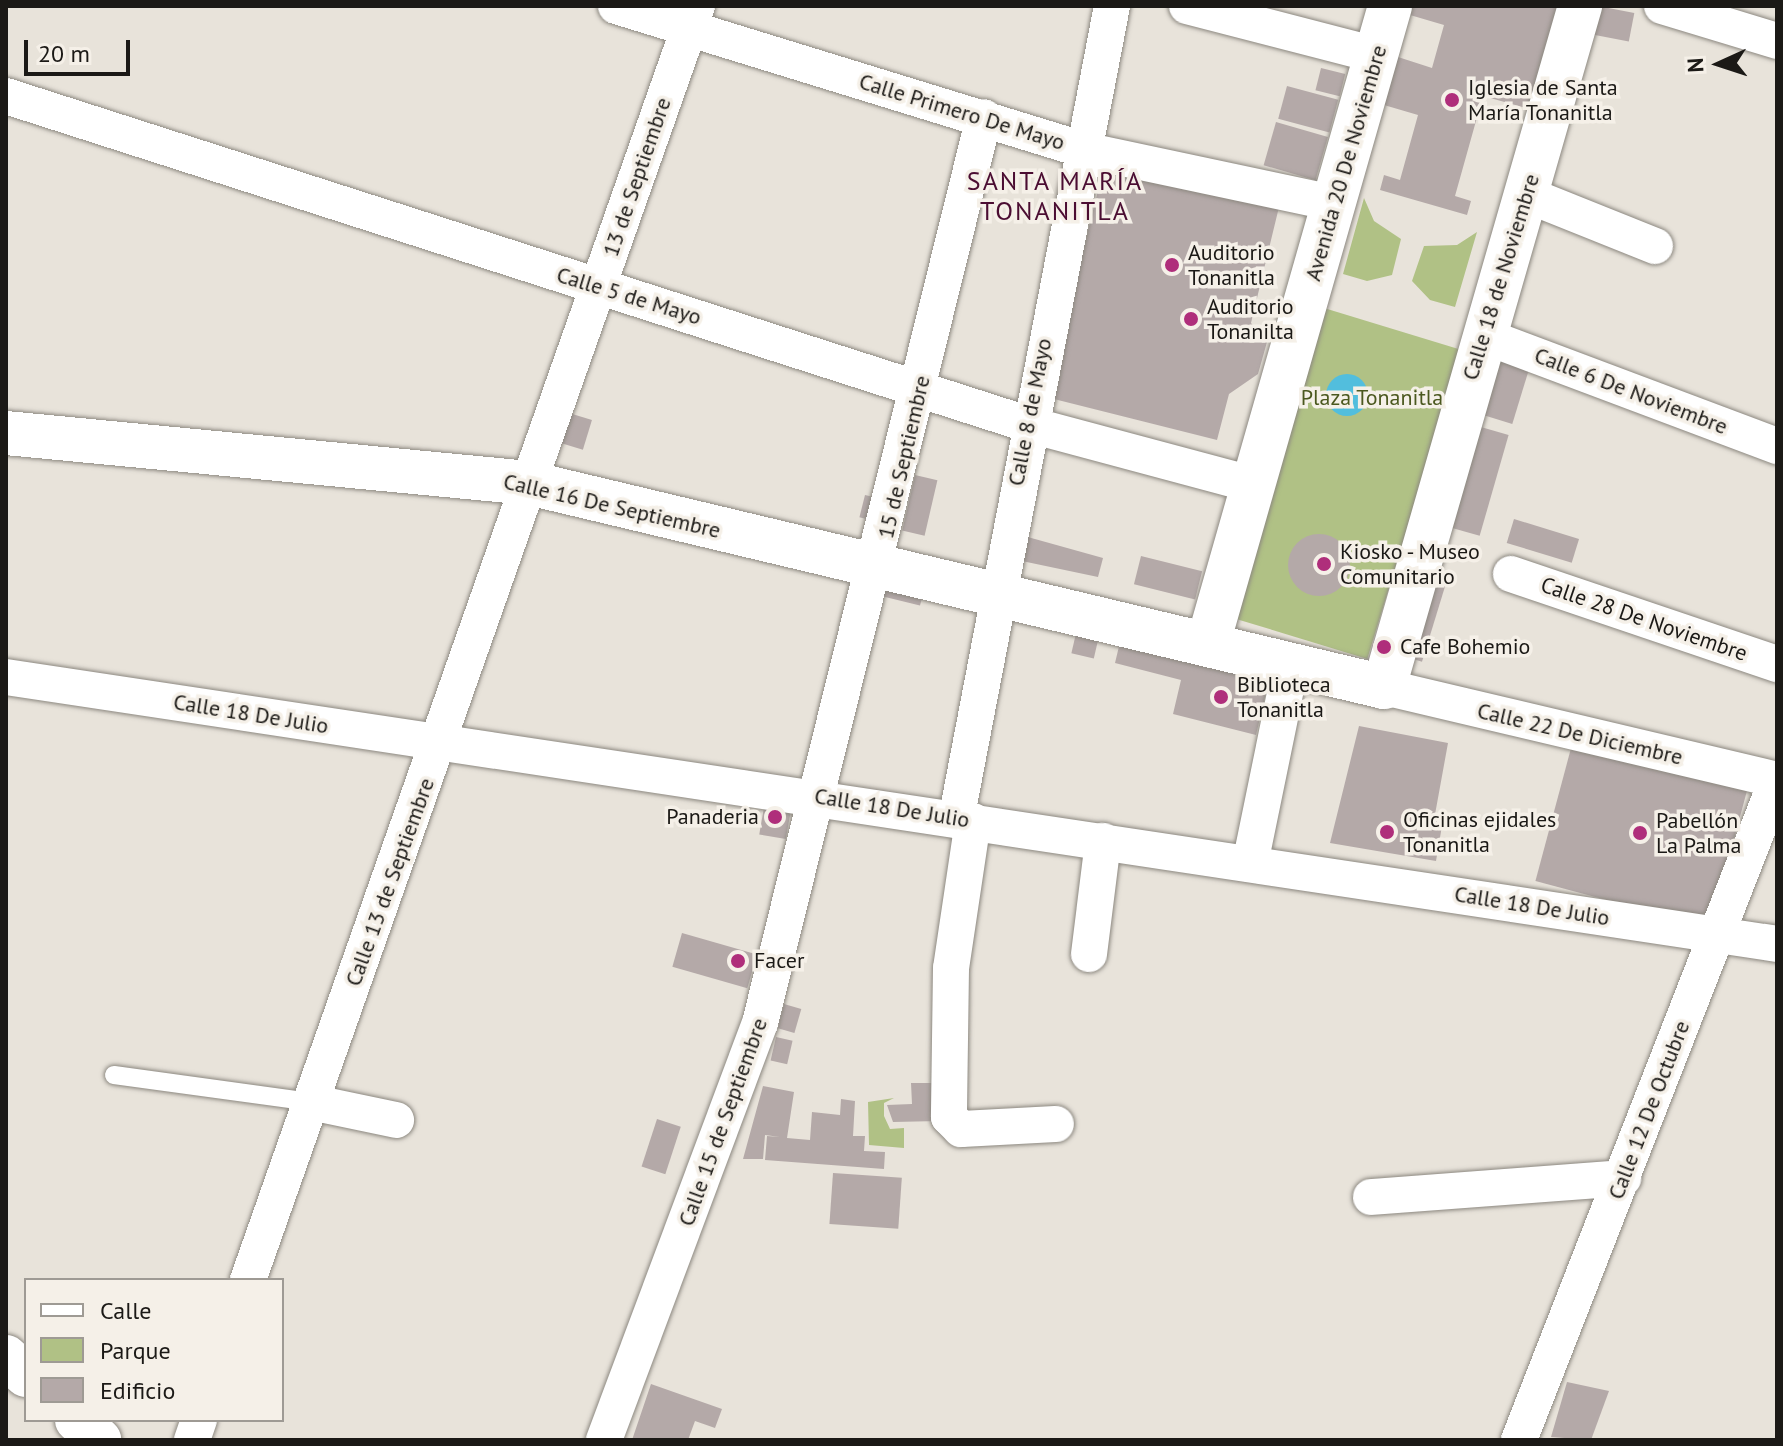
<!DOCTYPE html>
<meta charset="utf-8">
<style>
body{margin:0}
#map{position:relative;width:1783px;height:1446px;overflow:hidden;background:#e8e3da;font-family:"PT Sans",sans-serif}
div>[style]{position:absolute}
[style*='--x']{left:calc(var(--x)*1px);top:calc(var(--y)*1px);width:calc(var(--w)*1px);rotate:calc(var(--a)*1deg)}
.green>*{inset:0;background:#b0c185;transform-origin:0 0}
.water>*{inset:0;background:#52bedd}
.round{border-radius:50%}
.building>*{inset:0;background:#b4a9a8;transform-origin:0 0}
.roads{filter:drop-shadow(0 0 2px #8c8880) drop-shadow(0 0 2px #8c8880)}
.lane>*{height:18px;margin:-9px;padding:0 9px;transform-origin:9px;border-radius:9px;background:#fff}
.street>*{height:36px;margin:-18px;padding:0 18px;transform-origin:18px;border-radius:18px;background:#fff}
.secondary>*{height:44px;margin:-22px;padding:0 22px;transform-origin:22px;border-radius:22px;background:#fff}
.dots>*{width:22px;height:22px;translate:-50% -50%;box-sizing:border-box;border:4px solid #f5f0e8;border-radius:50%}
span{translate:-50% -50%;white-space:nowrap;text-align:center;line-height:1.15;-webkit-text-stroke:7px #f5f0e8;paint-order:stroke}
.poi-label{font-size:22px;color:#1b1916}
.left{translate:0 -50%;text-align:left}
.right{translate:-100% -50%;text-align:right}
.street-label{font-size:22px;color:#1b1916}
.park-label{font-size:22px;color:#4b581f}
.quarter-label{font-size:26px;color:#4b0d32;letter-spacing:2px}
.frame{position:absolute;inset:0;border:8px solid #1b1916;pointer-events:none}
.legend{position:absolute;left:24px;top:1278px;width:260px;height:144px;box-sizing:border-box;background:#f5f0e8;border:2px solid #9e9a94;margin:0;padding:10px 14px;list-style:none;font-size:24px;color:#1b1916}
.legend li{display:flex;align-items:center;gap:16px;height:40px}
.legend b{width:40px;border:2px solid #9e9a94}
.north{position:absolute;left:1679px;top:24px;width:80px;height:80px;-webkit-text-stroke:6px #f5f0e8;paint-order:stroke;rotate:267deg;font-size:22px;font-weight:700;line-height:32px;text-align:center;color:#1b1916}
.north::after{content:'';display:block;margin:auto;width:28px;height:36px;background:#1b1916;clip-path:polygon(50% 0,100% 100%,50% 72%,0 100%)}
.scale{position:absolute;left:24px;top:40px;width:106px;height:36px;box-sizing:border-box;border:4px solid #1b1916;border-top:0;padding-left:10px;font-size:24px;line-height:28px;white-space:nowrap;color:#1b1916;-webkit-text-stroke:6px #f5f0e8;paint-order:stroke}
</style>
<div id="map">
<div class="green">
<div style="clip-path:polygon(1364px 198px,1374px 221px,1401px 239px,1392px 275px,1367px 281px,1343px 274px)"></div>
<div style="clip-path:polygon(1477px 232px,1455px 307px,1430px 300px,1412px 281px,1424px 246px,1457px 245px)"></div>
<div style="left:1324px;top:308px;width:144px;height:323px;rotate:17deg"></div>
<div style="clip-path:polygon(894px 1098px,884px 1103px,884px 1116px,890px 1129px,904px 1128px,904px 1148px,869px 1145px,868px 1102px)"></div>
</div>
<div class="water">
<div class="round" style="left:1326px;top:374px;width:42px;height:42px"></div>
</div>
<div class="building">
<div style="clip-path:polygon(1412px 6px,1560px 6px,1530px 109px,1483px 96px,1455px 196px,1471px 201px,1467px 215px,1380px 190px,1384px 175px,1400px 180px,1418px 115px,1384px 105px,1398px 57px,1432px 68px,1444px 25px,1410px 15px)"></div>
<div style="left:1598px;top:6px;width:37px;height:29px;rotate:11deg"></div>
<div style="left:1321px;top:68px;width:25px;height:23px;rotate:14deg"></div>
<div style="left:1287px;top:86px;width:53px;height:34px;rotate:15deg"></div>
<div style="left:1276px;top:122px;width:54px;height:45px;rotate:16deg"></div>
<div style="clip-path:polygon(1105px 163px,1279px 207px,1251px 323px,1267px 342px,1258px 374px,1229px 394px,1217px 440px,1046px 397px)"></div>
<div style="left:1497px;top:344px;width:38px;height:72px;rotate:17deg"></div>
<div style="left:569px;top:413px;width:24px;height:31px;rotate:17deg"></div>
<div style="left:1474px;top:425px;width:36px;height:105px;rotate:16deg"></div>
<div style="left:915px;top:475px;width:23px;height:57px;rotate:13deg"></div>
<div style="left:865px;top:495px;width:16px;height:23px;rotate:14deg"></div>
<div style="left:1514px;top:519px;width:68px;height:25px;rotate:17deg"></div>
<div style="clip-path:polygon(1017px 534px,1103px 558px,1098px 577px,1013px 559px)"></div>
<div class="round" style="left:1288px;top:534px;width:62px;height:62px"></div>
<div style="left:1141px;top:556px;width:63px;height:29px;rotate:14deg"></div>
<div style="left:888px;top:577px;width:38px;height:20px;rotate:14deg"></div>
<div style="left:1425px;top:580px;width:21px;height:79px;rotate:17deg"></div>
<div style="left:1077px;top:629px;width:23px;height:25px;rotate:13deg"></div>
<div style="clip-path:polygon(1121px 638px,1270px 676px,1256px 735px,1173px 714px,1181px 680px,1115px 663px)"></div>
<div style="clip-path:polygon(1359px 726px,1448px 743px,1434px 820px,1443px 820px,1436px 861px,1330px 843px)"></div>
<div style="left:1574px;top:737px;width:181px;height:149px;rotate:15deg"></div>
<div style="left:766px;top:796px;width:27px;height:39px;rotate:10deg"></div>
<div style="left:682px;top:933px;width:78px;height:35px;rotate:16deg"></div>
<div style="left:784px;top:1004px;width:18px;height:25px;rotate:16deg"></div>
<div style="left:776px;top:1037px;width:17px;height:24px;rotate:13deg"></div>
<div style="clip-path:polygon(911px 1083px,937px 1083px,939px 1121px,893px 1122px,887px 1105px,912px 1104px)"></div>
<div style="clip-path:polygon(763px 1086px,794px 1092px,787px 1138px,810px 1140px,812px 1112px,840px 1115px,841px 1099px,855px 1101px,853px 1136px,865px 1136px,864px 1151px,885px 1152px,884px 1169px,765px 1160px,767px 1136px,780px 1137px,765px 1135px,763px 1159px,743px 1159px)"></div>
<div style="left:657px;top:1119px;width:25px;height:50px;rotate:18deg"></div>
<div style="left:833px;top:1173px;width:69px;height:51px;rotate:4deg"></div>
<div style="clip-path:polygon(1567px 1382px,1609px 1391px,1591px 1440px,1551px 1437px)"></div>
<div style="clip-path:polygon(651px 1384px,722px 1409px,715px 1428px,695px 1421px,688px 1440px,632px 1440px)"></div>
</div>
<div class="roads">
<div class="lane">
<div style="--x:114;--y:1075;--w:198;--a:7.8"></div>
</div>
<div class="street">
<div style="--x:616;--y:6;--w:490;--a:17.1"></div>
<div style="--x:1084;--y:150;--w:255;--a:12"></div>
<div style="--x:1187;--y:6;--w:196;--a:14.5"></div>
<div style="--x:1662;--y:6;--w:120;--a:16.9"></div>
<div style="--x:6;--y:96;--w:1072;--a:17.81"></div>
<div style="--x:1027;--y:424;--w:236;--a:15"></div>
<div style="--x:1525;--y:194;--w:140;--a:21.8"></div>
<div style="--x:1484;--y:336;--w:313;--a:20.6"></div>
<div style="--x:1511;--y:574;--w:281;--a:18.7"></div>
<div style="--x:6;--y:677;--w:1791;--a:8.57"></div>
<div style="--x:1384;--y:687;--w:404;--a:13.3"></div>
<div style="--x:956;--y:820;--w:829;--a:-79.15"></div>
<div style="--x:973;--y:821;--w:149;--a:98.5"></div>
<div style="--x:951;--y:968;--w:149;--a:90.8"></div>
<div style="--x:949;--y:1117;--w:17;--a:45"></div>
<div style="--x:961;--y:1129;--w:95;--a:-3"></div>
<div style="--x:1250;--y:864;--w:203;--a:-78.4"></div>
<div style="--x:1089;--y:954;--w:114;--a:-82.9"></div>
<div style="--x:310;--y:1102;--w:88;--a:11.8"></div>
<div style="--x:1371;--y:1197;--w:253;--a:-4.3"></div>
<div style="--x:248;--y:1280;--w:1351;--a:-70.59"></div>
<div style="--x:192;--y:1440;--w:21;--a:-71"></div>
<div style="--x:604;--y:1440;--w:445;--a:-69.5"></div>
<div style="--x:760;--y:1023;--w:933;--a:-76.11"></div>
<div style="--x:1519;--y:1440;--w:709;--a:-68.65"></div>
</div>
<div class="secondary">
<div style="--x:6;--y:433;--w:525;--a:5.46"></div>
<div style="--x:529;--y:483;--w:879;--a:13.42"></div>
<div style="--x:1384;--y:687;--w:709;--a:-73.94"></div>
<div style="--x:1208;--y:643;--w:662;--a:-74.05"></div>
<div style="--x:6;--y:1357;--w:27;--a:42"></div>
<div style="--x:77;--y:1420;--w:30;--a:42"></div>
</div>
</div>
<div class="dots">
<div style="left:1452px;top:100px;background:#af2e7b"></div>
<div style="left:1172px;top:265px;background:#af2e7b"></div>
<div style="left:1191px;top:319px;background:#af2e7b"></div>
<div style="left:1324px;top:564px;background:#af2e7b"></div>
<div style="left:1384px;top:647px;background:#af2e7b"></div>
<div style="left:1221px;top:697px;background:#af2e7b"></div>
<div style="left:775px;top:817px;background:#af2e7b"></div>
<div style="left:1387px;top:832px;background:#af2e7b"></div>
<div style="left:1640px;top:833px;background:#af2e7b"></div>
<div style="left:738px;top:961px;background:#af2e7b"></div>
</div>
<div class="poi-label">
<span class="left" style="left:1468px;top:100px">Iglesia de Santa<br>María Tonanitla</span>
<span class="left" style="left:1188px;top:265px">Auditorio<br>Tonanitla</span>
<span class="left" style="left:1207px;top:319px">Auditorio<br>Tonanilta</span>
<span class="left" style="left:1340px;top:564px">Kiosko - Museo<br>Comunitario</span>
<span class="left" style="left:1400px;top:647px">Cafe Bohemio</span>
<span class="left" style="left:1237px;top:697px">Biblioteca<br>Tonanitla</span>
<span class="right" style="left:759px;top:817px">Panaderia</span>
<span class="left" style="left:1403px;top:832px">Oficinas ejidales<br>Tonanitla</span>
<span class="left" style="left:1656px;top:833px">Pabellón<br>La Palma</span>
<span class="left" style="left:754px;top:961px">Facer</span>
</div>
<div class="street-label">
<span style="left:962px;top:112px;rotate:17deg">Calle Primero De Mayo</span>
<span style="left:1346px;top:163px;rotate:-74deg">Avenida 20 De Noviembre</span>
<span style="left:637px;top:177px;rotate:-71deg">13 de Septiembre</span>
<span style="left:1501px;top:277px;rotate:-73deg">Calle 18 de Noviembre</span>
<span style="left:629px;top:296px;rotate:17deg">Calle 5 de Mayo</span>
<span style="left:1631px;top:391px;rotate:21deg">Calle 6 De Noviembre</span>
<span style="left:1030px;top:412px;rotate:-79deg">Calle 8 de Mayo</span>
<span style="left:904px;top:457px;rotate:-77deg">15 de Septiembre</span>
<span style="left:612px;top:506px;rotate:13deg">Calle 16 De Septiembre</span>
<span style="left:1644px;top:619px;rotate:19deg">Calle 28 De Noviembre</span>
<span style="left:251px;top:714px;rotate:9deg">Calle 18 De Julio</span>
<span style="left:1580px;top:734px;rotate:13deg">Calle 22 De Diciembre</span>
<span style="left:892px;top:808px;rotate:9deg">Calle 18 De Julio</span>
<span style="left:390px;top:882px;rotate:-70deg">Calle 13 de Septiembre</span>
<span style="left:1532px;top:906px;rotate:9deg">Calle 18 De Julio</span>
<span style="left:1649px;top:1110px;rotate:-69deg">Calle 12 De Octubre</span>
<span style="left:723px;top:1122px;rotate:-70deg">Calle 15 de Septiembre</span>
</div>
<div class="park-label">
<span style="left:1372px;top:398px">Plaza Tonanitla</span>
</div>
<div class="quarter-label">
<span style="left:1055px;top:196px">SANTA MARÍA<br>TONANITLA</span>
</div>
<div class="frame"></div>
<ul class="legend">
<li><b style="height:10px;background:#fff"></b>Calle</li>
<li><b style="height:22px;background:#b0c185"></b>Parque</li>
<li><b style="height:22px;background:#b4a9a8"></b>Edificio</li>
</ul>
<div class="north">N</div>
<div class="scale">20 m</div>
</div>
